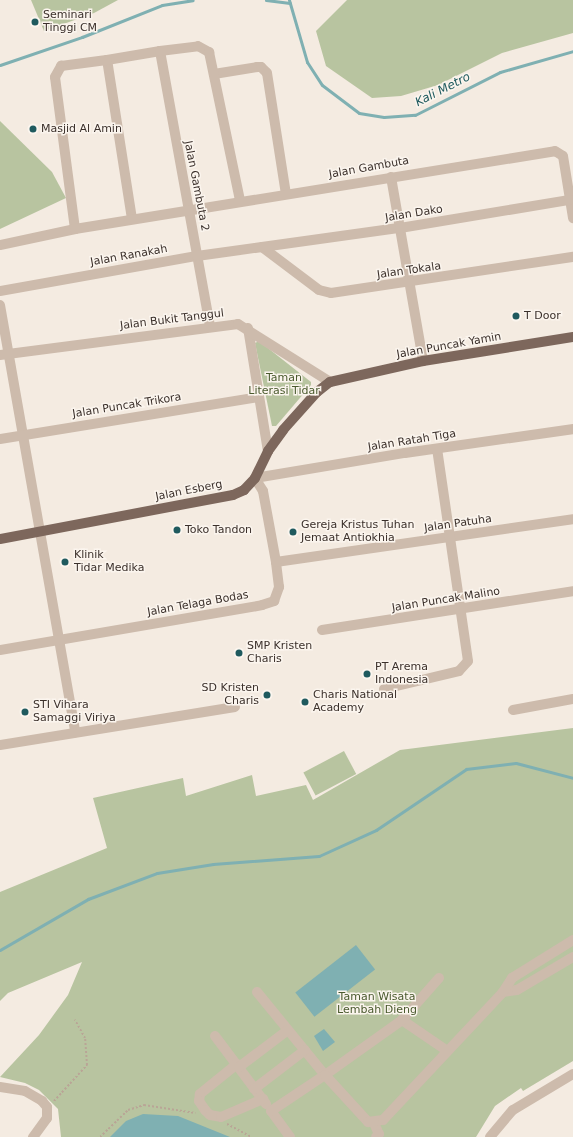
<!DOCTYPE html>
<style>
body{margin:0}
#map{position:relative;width:573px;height:1137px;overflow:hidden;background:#f4ebe1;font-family:"DejaVu Sans",sans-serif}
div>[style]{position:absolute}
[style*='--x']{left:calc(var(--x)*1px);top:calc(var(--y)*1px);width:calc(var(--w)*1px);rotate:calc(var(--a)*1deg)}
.green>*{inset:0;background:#b8c4a0;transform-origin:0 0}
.water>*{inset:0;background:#7fb0b2;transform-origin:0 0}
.stream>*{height:3px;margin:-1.5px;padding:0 1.5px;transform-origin:1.5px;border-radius:1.5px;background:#7fb0b2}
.path>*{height:2px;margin-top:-1px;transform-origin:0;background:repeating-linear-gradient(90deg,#b9a596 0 2px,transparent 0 4px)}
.minor>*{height:10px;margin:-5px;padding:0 5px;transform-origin:5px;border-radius:5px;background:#cdbbac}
.major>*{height:10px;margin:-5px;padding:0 5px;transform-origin:5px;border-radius:5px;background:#7d675c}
.dots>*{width:11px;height:11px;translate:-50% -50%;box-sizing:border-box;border:2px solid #fbf5ee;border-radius:50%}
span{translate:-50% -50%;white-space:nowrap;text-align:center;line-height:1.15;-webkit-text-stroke:3px #fbf5ee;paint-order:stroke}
.poi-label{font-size:11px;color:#3b302b}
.left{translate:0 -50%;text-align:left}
.right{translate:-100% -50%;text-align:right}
.street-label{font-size:11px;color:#3b302b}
.park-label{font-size:11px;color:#4a5a2e}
.water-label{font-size:12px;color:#1f5a5e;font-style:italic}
</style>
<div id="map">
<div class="green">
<div style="clip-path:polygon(31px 0,118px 0,94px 13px,44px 31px)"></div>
<div style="clip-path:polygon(347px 0,573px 0,573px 33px,502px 53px,438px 85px,401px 96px,372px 98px,326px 66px,316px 31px)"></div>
<div style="clip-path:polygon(0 121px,52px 172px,66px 198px,0 229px)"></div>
<div style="clip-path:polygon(259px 341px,311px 382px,311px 385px,276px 426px,272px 426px,255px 343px)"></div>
<div style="clip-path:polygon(573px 728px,573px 1061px,523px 1091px,521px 1088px,495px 1106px,476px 1137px,61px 1137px,58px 1109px,39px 1090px,25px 1083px,0 1077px,39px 1035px,68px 995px,82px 962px,8px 993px,0 1001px,0 892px,107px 848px,93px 798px,183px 778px,186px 796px,252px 775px,256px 796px,306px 785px,313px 800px,400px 750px)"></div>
<div style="left:344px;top:751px;width:26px;height:46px;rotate:62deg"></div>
</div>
<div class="water">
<div style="left:356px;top:945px;width:31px;height:77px;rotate:52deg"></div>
<div style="clip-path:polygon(324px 1029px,335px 1042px,323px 1051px,314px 1036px)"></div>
<div style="clip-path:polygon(143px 1114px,178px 1116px,230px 1137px,110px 1137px,126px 1121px)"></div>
</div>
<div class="stream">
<div style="--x:266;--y:0;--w:24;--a:7"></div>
<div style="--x:289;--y:0;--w:65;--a:73.8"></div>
<div style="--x:307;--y:62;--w:27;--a:57"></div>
<div style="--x:322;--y:85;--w:46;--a:37.1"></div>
<div style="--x:359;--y:113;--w:25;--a:9"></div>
<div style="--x:384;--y:117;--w:31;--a:-4"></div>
<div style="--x:415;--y:115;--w:95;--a:-26.8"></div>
<div style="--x:500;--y:72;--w:76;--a:-16"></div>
<div style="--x:0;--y:65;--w:87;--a:-18.9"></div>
<div style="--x:82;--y:37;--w:86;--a:-21.8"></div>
<div style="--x:162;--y:5;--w:31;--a:-9"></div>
<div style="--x:0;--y:950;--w:102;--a:-30.1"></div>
<div style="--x:88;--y:899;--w:74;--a:-20.6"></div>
<div style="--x:157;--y:873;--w:57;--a:-9.1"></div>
<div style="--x:213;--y:864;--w:106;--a:-4.3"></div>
<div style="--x:319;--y:856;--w:63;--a:-24.5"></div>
<div style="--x:376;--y:830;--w:109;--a:-34.1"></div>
<div style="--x:466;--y:769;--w:50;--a:-6.8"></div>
<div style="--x:516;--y:763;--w:59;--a:14.7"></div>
</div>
<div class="path">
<div style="--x:54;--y:1101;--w:49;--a:-47.5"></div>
<div style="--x:87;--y:1065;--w:27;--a:-94"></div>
<div style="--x:85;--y:1038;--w:21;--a:-119"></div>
<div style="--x:227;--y:1124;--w:27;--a:28"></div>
<div style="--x:100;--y:1137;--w:39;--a:-44"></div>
<div style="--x:128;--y:1110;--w:17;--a:-17"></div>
<div style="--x:144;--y:1105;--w:52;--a:8.9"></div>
</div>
<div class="minor">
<div style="--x:160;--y:51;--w:280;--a:79.7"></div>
<div style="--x:214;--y:74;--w:44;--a:-9.2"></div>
<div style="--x:257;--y:67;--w:4;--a:0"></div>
<div style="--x:261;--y:67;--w:8;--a:45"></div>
<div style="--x:267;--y:73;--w:122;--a:81.1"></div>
<div style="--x:391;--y:177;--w:187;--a:80.1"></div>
<div style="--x:132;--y:219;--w:161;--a:-98.9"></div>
<div style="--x:107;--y:60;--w:54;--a:-9.6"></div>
<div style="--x:160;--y:51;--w:38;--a:-7"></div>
<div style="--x:198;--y:46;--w:13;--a:29"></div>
<div style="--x:209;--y:52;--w:152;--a:78.2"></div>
<div style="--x:75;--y:229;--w:153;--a:-97.5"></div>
<div style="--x:55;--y:77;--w:13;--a:-61"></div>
<div style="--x:61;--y:66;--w:46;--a:-7.4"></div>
<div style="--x:0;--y:245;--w:77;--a:-12"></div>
<div style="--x:75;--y:229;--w:486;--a:-9.2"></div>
<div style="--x:555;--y:151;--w:9;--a:32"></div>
<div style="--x:563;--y:156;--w:63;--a:80.8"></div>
<div style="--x:262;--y:247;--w:71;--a:37"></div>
<div style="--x:319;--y:290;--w:12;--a:14"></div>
<div style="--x:331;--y:293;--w:245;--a:-8.5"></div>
<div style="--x:0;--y:291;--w:200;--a:-10.1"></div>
<div style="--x:197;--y:256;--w:205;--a:-7.9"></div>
<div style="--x:400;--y:228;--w:172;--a:-9.4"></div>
<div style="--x:0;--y:305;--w:434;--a:80"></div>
<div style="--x:248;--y:328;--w:125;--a:80.8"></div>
<div style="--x:0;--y:355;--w:240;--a:-7.4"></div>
<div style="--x:238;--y:324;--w:109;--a:32.2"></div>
<div style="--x:0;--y:439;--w:261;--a:-9.2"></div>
<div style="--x:276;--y:562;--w:300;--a:-8.2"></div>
<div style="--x:322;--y:630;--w:254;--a:-8.8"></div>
<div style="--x:0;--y:650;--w:266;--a:-9.7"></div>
<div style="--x:262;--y:605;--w:13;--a:-18"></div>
<div style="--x:274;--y:601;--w:15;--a:-70"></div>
<div style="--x:279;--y:587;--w:25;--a:-97"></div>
<div style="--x:276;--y:562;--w:72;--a:-100.4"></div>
<div style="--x:263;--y:491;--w:15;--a:-122"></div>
<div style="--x:255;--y:478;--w:152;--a:-9.5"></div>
<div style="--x:405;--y:453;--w:170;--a:-8.1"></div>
<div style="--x:384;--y:689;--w:77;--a:-13.5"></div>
<div style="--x:459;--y:671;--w:13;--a:-48"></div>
<div style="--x:468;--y:661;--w:214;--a:-98.3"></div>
<div style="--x:513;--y:710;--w:61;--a:-10.4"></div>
<div style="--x:0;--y:745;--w:238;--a:-9.2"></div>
<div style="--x:257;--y:992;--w:107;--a:50.7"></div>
<div style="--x:325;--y:1075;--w:95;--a:-35.5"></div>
<div style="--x:402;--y:1020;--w:53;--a:34.3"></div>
<div style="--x:503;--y:992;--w:14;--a:-8"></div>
<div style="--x:517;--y:990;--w:65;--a:-30.5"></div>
<div style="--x:402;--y:1020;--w:56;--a:-48.6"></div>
<div style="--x:215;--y:1036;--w:85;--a:53.1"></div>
<div style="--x:237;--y:1064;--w:48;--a:141"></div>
<div style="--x:200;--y:1094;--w:7;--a:98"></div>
<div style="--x:199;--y:1101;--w:11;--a:56"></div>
<div style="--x:205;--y:1110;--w:7;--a:45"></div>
<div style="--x:210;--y:1115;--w:11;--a:10"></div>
<div style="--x:221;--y:1117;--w:46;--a:-23.2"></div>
<div style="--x:239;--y:1067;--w:61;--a:-37.1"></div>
<div style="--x:0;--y:1087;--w:25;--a:9"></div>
<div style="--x:25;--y:1091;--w:20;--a:30"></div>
<div style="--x:42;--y:1101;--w:8;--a:50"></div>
<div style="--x:47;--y:1107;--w:11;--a:90"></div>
<div style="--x:47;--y:1118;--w:24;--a:126"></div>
<div style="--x:254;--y:1089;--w:64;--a:-37.4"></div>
<div style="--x:374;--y:1123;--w:12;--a:66"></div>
<div style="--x:379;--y:1134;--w:4;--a:135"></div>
<div style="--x:290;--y:1137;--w:32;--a:-126"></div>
<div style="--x:271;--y:1111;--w:65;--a:-33.7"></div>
<div style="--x:325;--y:1075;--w:64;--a:47.5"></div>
<div style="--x:368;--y:1122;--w:15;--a:-8"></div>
<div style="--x:383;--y:1120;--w:175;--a:-46.8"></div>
<div style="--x:503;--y:992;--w:17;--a:-57"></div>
<div style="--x:512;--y:978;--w:72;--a:-31.9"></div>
<div style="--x:490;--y:1137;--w:35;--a:-50"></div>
<div style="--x:513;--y:1110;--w:70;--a:-31"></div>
</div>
<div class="major">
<div style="--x:0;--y:539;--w:237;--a:-10.7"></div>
<div style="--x:233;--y:495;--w:12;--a:-24"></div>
<div style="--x:244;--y:490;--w:16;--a:-47"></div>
<div style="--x:255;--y:478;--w:30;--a:-64"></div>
<div style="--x:268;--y:451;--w:26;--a:-54"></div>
<div style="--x:283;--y:430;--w:51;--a:-48.2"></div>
<div style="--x:317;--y:392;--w:16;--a:-38"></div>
<div style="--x:330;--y:382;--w:95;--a:-12.7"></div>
<div style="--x:423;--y:361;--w:152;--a:-9.1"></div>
</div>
<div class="dots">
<div style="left:35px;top:22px;background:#1f5a5e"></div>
<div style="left:33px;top:129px;background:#1f5a5e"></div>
<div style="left:516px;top:316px;background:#1f5a5e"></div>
<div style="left:177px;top:530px;background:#1f5a5e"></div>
<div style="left:293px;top:532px;background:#1f5a5e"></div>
<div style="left:65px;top:562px;background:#1f5a5e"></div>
<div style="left:239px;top:653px;background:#1f5a5e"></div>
<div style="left:367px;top:674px;background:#1f5a5e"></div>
<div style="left:267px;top:695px;background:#1f5a5e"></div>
<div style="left:305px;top:702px;background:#1f5a5e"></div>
<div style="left:25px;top:712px;background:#1f5a5e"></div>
</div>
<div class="poi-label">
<span class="left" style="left:43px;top:22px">Seminari<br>Tinggi CM</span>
<span class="left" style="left:41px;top:129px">Masjid Al Amin</span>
<span class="left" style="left:524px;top:316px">T Door</span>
<span class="left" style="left:301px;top:532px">Gereja Kristus Tuhan<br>Jemaat Antiokhia</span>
<span class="left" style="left:185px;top:530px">Toko Tandon</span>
<span class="left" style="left:74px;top:562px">Klinik<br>Tidar Medika</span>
<span class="left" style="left:247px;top:653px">SMP Kristen<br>Charis</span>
<span class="left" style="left:375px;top:674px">PT Arema<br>Indonesia</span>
<span class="right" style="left:259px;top:695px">SD Kristen<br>Charis</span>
<span class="left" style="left:313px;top:702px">Charis National<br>Academy</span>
<span class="left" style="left:33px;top:712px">STI Vihara<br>Samaggi Viriya</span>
</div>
<div class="street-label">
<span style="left:369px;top:168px;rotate:-10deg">Jalan Gambuta</span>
<span style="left:196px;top:186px;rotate:79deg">Jalan Gambuta 2</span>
<span style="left:414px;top:214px;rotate:-9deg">Jalan Dako</span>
<span style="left:129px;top:256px;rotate:-10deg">Jalan Ranakah</span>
<span style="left:409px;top:271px;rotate:-8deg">Jalan Tokala</span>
<span style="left:172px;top:320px;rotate:-7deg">Jalan Bukit Tanggul</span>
<span style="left:449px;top:346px;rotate:-10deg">Jalan Puncak Yamin</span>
<span style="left:127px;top:406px;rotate:-9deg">Jalan Puncak Trikora</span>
<span style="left:412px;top:441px;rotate:-9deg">Jalan Ratah Tiga</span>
<span style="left:189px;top:491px;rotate:-11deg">Jalan Esberg</span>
<span style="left:458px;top:524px;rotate:-8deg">Jalan Patuha</span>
<span style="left:446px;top:600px;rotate:-9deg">Jalan Puncak Malino</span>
<span style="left:198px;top:604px;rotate:-10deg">Jalan Telaga Bodas</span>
</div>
<div class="park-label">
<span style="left:284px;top:385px">Taman<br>Literasi Tidar</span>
<span style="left:377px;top:1004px">Taman Wisata<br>Lembah Dieng</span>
</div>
<div class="water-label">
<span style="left:443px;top:90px;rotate:-27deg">Kali Metro</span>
</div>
</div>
